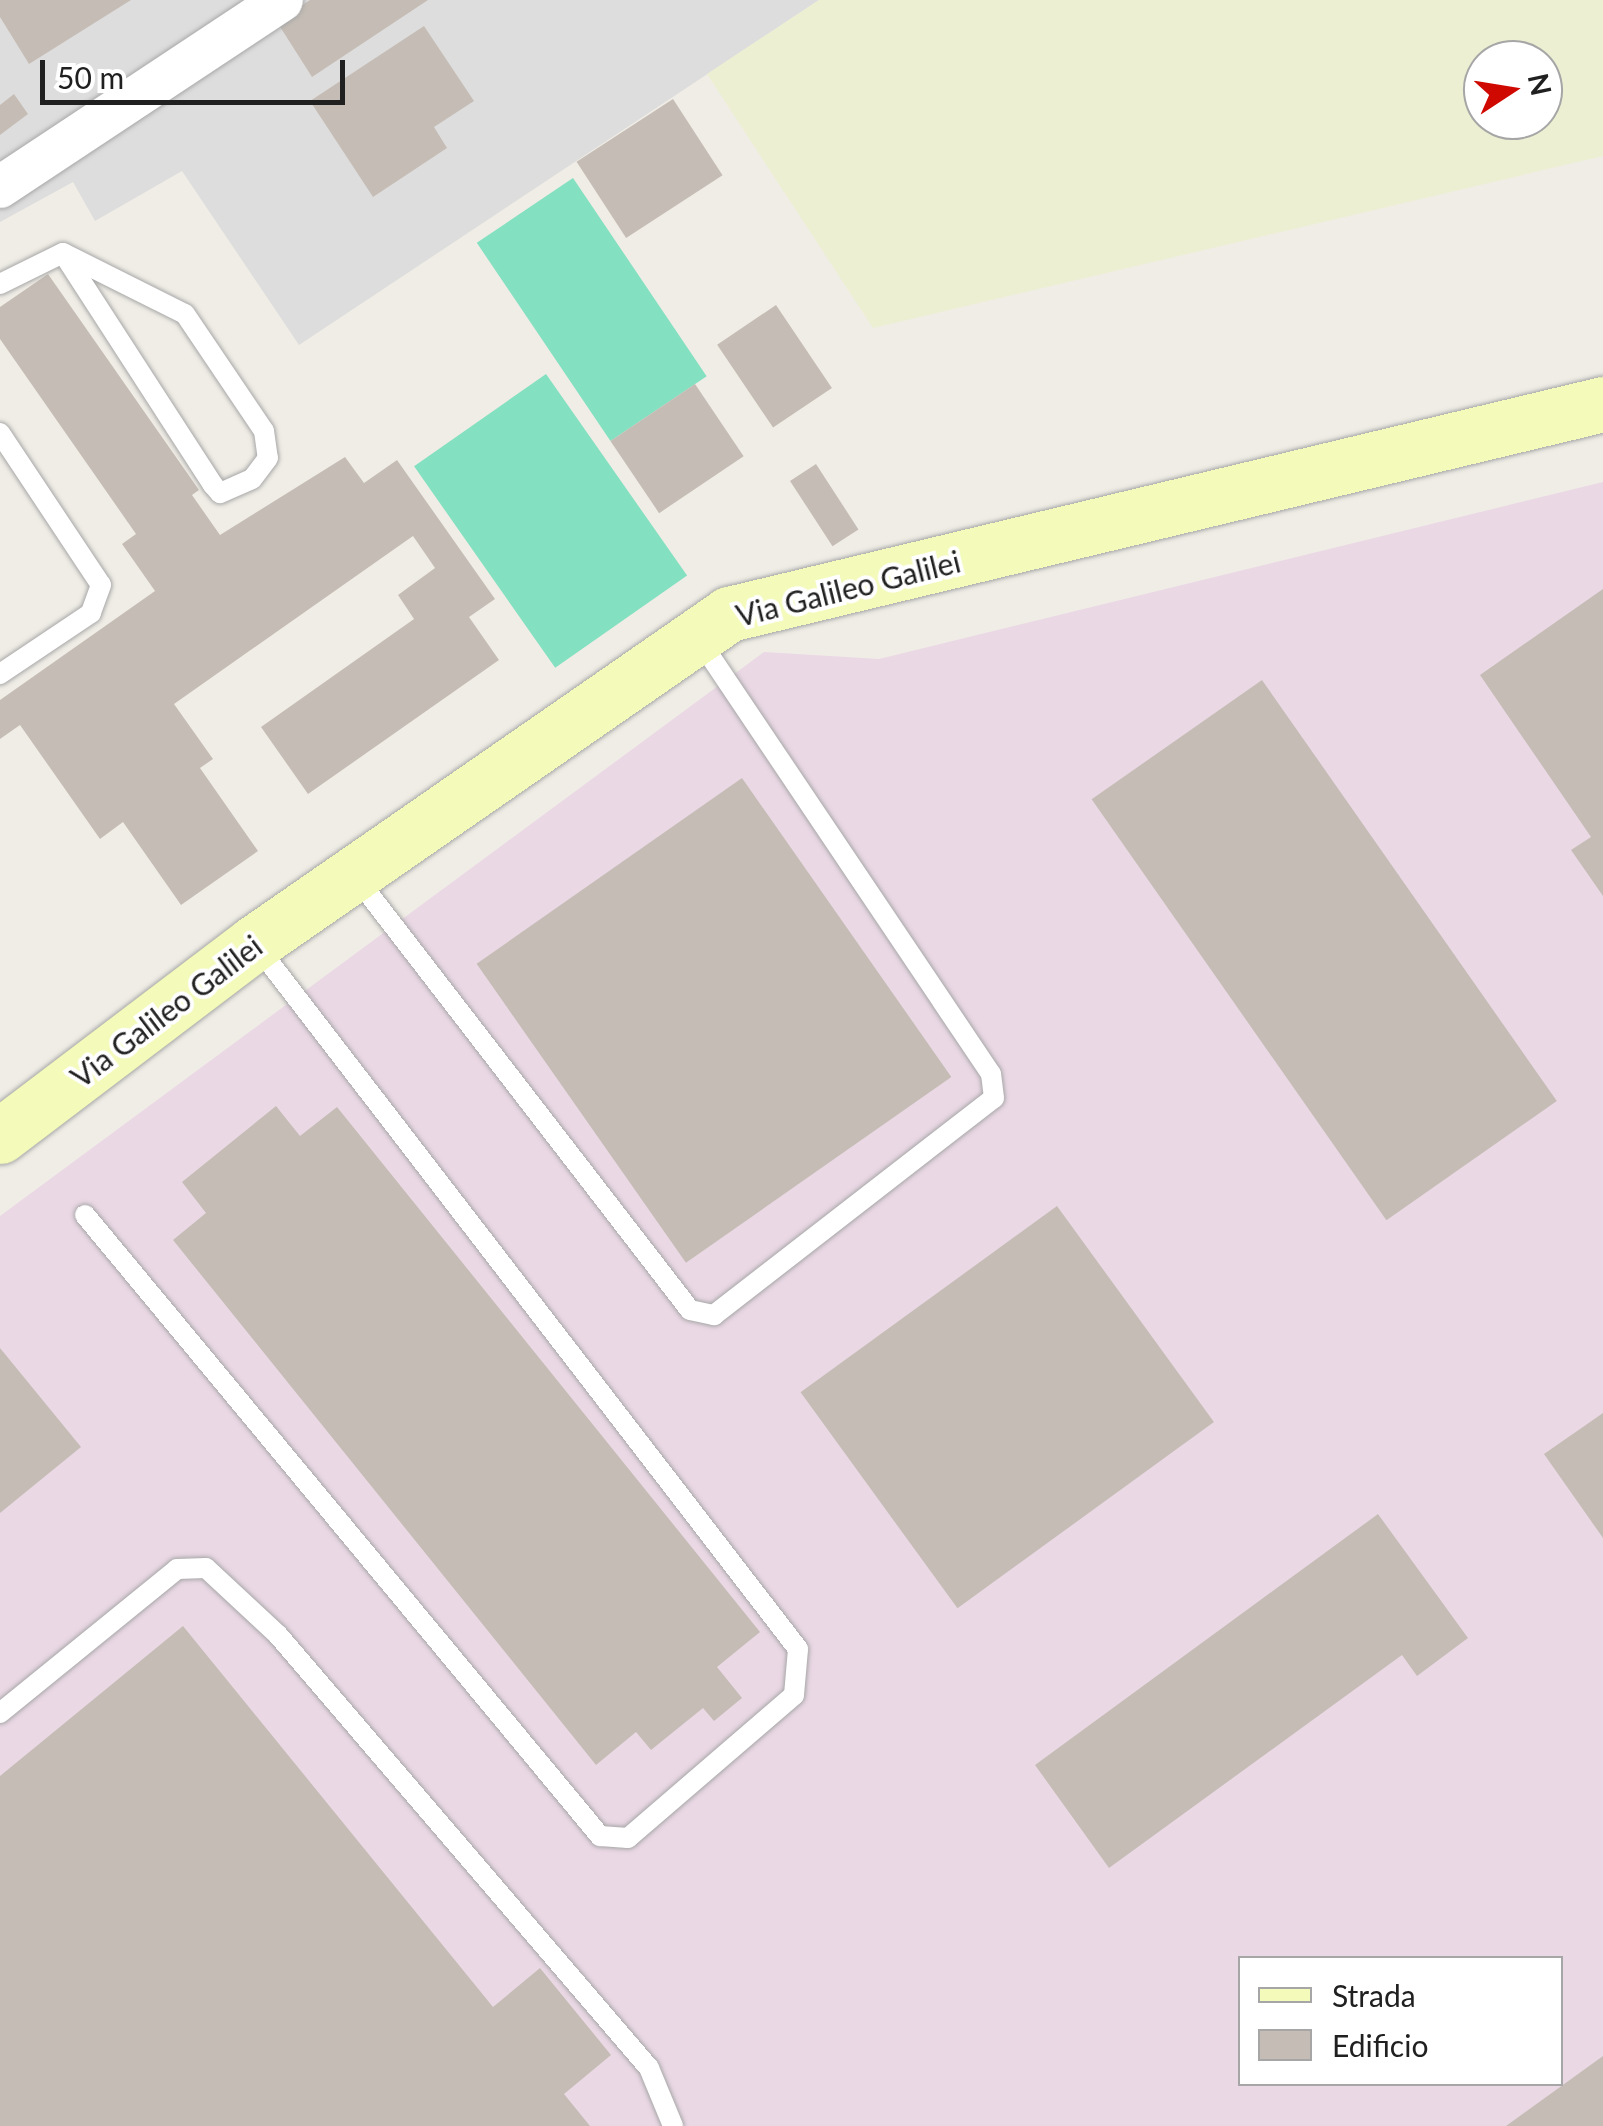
<!DOCTYPE html>
<style>
body{margin:0}
#map{position:relative;width:1603px;height:2126px;overflow:hidden;background:#f0ede6;font-family:Lato,sans-serif}
div>[style]{position:absolute}
[style*='--x']{left:calc(var(--x)*1px);top:calc(var(--y)*1px);width:calc(var(--w)*1px);rotate:calc(var(--a)*1deg)}
.residential>*{inset:0;background:#dedddd}
.industrial>*{inset:0;background:#ead8e5}
.farmland>*{inset:0;background:#ecefd1}
.pitch>*{inset:0;background:#83e0c0;transform-origin:0 0}
.building>*{inset:0;background:#c5bdb5;transform-origin:0 0}
.roads{filter:drop-shadow(0 0 2px #a7a7a7) drop-shadow(0 0 2px #a7a7a7)}
.lane>*{height:20px;margin:-10px;padding:0 10px;transform-origin:10px;border-radius:10px;background:#fff}
.street>*{height:42px;margin:-21px;padding:0 21px;transform-origin:21px;border-radius:21px;background:#fff}
.secondary>*{height:55px;margin:-27.5px;padding:0 27.5px;transform-origin:27.5px;border-radius:27.5px;background:#f4faba}
span{translate:-50% -50%;white-space:nowrap;text-align:center;line-height:1.15;-webkit-text-stroke:8px #fff;paint-order:stroke}
.street-label{font-size:30px;color:#202020}
.legend{position:absolute;left:1238px;top:1956px;width:325px;height:130px;box-sizing:border-box;background:#fff;border:2px solid #a6a6a6;margin:0;padding:12px 18px;list-style:none;font-size:30px;color:#202020}
.legend li{display:flex;align-items:center;gap:20px;height:50px}
.legend b{width:50px;border:2px solid #a6a6a6}
.north{position:absolute;left:1463px;top:40px;width:100px;height:100px;box-sizing:border-box;background:#fff;border:2px solid #a6a6a6;border-radius:50%;rotate:78deg;font-size:28px;font-weight:700;line-height:40px;text-align:center;color:#202020}
.north::after{content:'';display:block;margin:auto;width:35px;height:45px;background:#cf0800;clip-path:polygon(50% 0,100% 100%,50% 72%,0 100%)}
.scale{position:absolute;left:40px;top:60px;width:305px;height:45px;box-sizing:border-box;border:5px solid #202020;border-top:0;padding-left:12px;font-size:30px;line-height:35px;white-space:nowrap;color:#202020;-webkit-text-stroke:8px #fff;paint-order:stroke}
</style>
<div id="map">
<div class="residential">
<div style="clip-path:polygon(0 0,819px 0,299px 345px,182px 171px,95px 221px,73px 182px,0 222px)"></div>
</div>
<div class="industrial">
<div style="clip-path:polygon(evenodd,1603px 482px,1603px 2126px,0 2126px,0 1216px,764px 652px,879px 659px,1603px 482px,1240px 1958px,1560px 1958px,1560px 2084px,1240px 2084px,1240px 1958px)"></div>
</div>
<div class="farmland">
<div style="clip-path:polygon(evenodd,819px 0,1603px 0,1603px 156px,873px 328px,707px 74px,819px 0,1483px 60px,1543px 60px,1543px 120px,1483px 120px,1483px 60px)"></div>
</div>
<div class="pitch">
<div style="left:573px;top:178px;width:239px;height:116px;rotate:56deg"></div>
<div style="left:546px;top:374px;width:246px;height:161px;rotate:55deg"></div>
</div>
<div class="building">
<div style="clip-path:polygon(0 0,131px 0,29px 64px,0 17px)"></div>
<div style="clip-path:polygon(310px 0,428px 0,312px 77px,277px 22px)"></div>
<div style="clip-path:polygon(424px 26px,474px 101px,434px 127px,447px 148px,373px 197px,310px 101px)"></div>
<div style="clip-path:polygon(14px 94px,28px 114px,0 135px,0 105px)"></div>
<div style="left:673px;top:99px;width:91px;height:115px;rotate:57deg"></div>
<div style="clip-path:polygon(48px 274px,199px 490px,192px 495px,220px 535px,345px 457px,364px 483px,397px 460px,495px 599px,469px 617px,499px 660px,308px 794px,261px 727px,414px 619px,398px 595px,435px 568px,413px 536px,174px 704px,213px 759px,200px 768px,258px 851px,181px 905px,123px 822px,100px 839px,20px 725px,0 739px,0 700px,155px 591px,122px 544px,136px 534px,0 339px,0 307px)"></div>
<div style="left:776px;top:305px;width:100px;height:71px;rotate:56deg"></div>
<div style="left:695px;top:384px;width:87px;height:102px;rotate:56deg"></div>
<div style="left:816px;top:464px;width:78px;height:31px;rotate:57deg"></div>
<div style="clip-path:polygon(1603px 589px,1603px 896px,1571px 850px,1591px 837px,1480px 675px)"></div>
<div style="left:1262px;top:680px;width:514px;height:208px;rotate:55deg"></div>
<div style="left:742px;top:778px;width:365px;height:324px;rotate:55deg"></div>
<div style="clip-path:polygon(276px 1106px,300px 1136px,337px 1107px,760px 1632px,717px 1667px,742px 1698px,714px 1721px,703px 1708px,651px 1750px,636px 1732px,596px 1765px,173px 1240px,206px 1213px,182px 1182px)"></div>
<div style="left:1057px;top:1206px;width:267px;height:317px;rotate:54deg"></div>
<div style="clip-path:polygon(0 1348px,81px 1447px,0 1513px)"></div>
<div style="clip-path:polygon(1603px 1413px,1603px 1538px,1544px 1454px)"></div>
<div style="clip-path:polygon(1378px 1514px,1468px 1638px,1417px 1676px,1402px 1655px,1109px 1868px,1035px 1765px)"></div>
<div style="clip-path:polygon(183px 1626px,493px 2007px,540px 1968px,611px 2055px,564px 2094px,590px 2126px,0 2126px,0 1776px)"></div>
<div style="clip-path:polygon(1603px 2056px,1603px 2126px,1506px 2126px)"></div>
</div>
<div class="roads">
<div class="lane">
<div style="--x:0;--y:284;--w:70;--a:-26.2"></div>
<div style="--x:63;--y:253;--w:136;--a:26.6"></div>
<div style="--x:185;--y:314;--w:141;--a:56"></div>
<div style="--x:264;--y:431;--w:27;--a:82"></div>
<div style="--x:268;--y:458;--w:26;--a:127"></div>
<div style="--x:252;--y:479;--w:35;--a:156"></div>
<div style="--x:220;--y:493;--w:11;--a:-131"></div>
<div style="--x:213;--y:485;--w:276;--a:-122.9"></div>
<div style="--x:0;--y:433;--w:182;--a:56.4"></div>
<div style="--x:101;--y:585;--w:30;--a:110"></div>
<div style="--x:91;--y:613;--w:110;--a:146.2"></div>
<div style="--x:355;--y:876;--w:548;--a:52.34"></div>
<div style="--x:690;--y:1310;--w:25;--a:12"></div>
<div style="--x:714;--y:1315;--w:354;--a:-37.8"></div>
<div style="--x:994;--y:1098;--w:24;--a:-97"></div>
<div style="--x:991;--y:1074;--w:525;--a:-123.9"></div>
<div style="--x:85;--y:1215;--w:807;--a:50.33"></div>
<div style="--x:600;--y:1836;--w:28;--a:4"></div>
<div style="--x:628;--y:1838;--w:219;--a:-40.7"></div>
<div style="--x:794;--y:1695;--w:46;--a:-85"></div>
<div style="--x:798;--y:1649;--w:888;--a:-127.59"></div>
<div style="--x:0;--y:1713;--w:228;--a:-39.1"></div>
<div style="--x:177;--y:1569;--w:29;--a:-2"></div>
<div style="--x:206;--y:1568;--w:98;--a:42.9"></div>
<div style="--x:278;--y:1635;--w:570;--a:49.41"></div>
<div style="--x:649;--y:2068;--w:63;--a:67.5"></div>
</div>
<div class="street">
<div style="--x:0;--y:187;--w:338;--a:-33.5"></div>
</div>
<div class="secondary">
<div style="--x:0;--y:1136;--w:319;--a:-37.2"></div>
<div style="--x:254;--y:943;--w:578;--a:-34.71"></div>
<div style="--x:729;--y:614;--w:899;--a:-13.51"></div>
</div>
</div>
<div class="street-label">
<span style="left:848px;top:588px;rotate:-14deg">Via Galileo Galilei</span>
<span style="left:166px;top:1011px;rotate:-37deg">Via Galileo Galilei</span>
</div>
<ul class="legend">
<li><b style="height:12px;background:#f4faba"></b>Strada</li>
<li><b style="height:28px;background:#c5bdb5"></b>Edificio</li>
</ul>
<div class="north">N</div>
<div class="scale">50 m</div>
</div>
